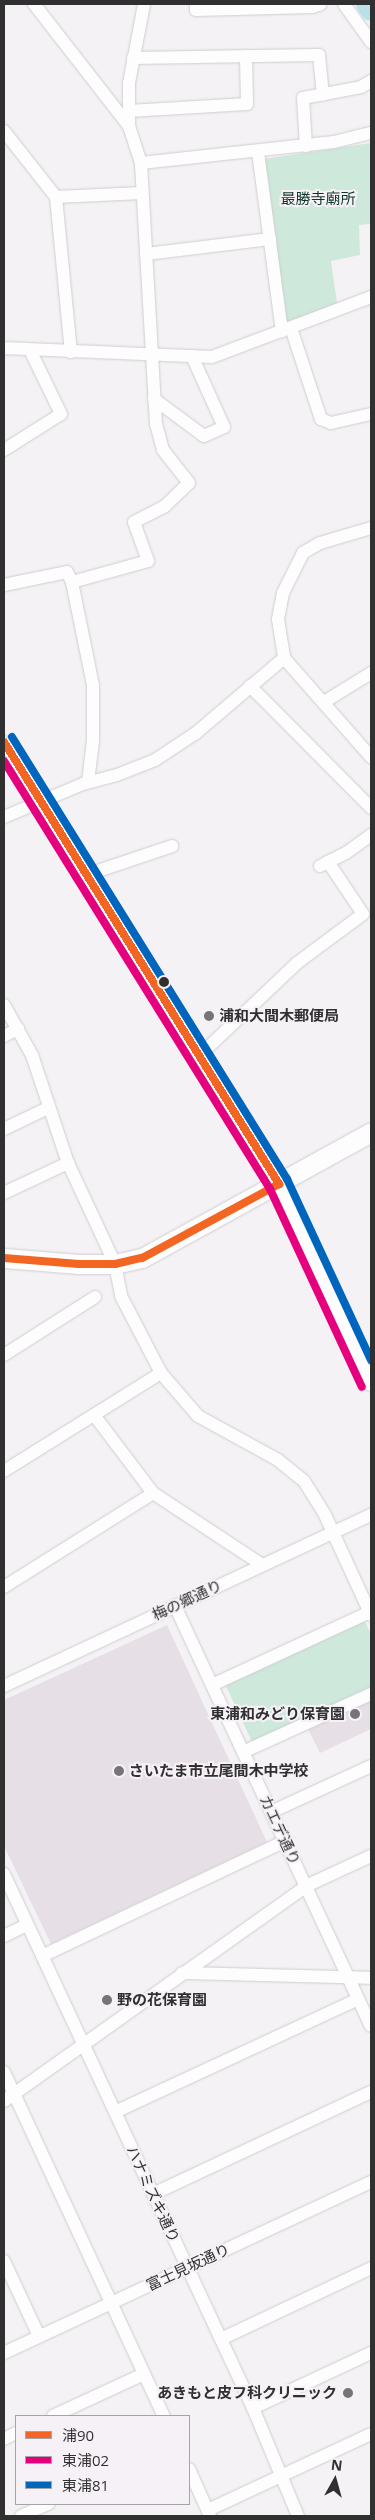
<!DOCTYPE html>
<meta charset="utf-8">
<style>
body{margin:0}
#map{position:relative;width:375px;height:2520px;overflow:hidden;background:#f5f2f5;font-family:"Open Sans","Noto Sans JP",sans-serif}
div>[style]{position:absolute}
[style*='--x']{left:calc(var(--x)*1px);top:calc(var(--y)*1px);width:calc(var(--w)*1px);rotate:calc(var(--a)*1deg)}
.built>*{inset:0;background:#e6e0e6}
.green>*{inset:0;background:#cee8db}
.river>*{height:22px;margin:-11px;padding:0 11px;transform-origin:11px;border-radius:11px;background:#b8e2e7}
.roads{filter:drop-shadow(0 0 1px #cfcdcf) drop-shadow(0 0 1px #cfcdcf)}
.minor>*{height:12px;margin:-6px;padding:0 6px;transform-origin:6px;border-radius:6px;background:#fefdfe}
.major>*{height:16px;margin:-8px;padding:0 8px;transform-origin:8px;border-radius:8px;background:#fefdfe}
.highway>*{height:19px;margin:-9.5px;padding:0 9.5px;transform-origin:9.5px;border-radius:9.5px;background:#fefdfe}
.bus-1>*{height:8px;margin:-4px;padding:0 4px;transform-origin:4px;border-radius:4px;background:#f26522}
.bus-2>*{height:8px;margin:-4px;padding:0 4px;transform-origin:4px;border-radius:4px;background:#e5007d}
.bus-3>*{height:8px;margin:-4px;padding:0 4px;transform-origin:4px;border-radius:4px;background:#0065bd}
.dots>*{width:14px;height:14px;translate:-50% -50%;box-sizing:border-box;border:2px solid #f6f1f6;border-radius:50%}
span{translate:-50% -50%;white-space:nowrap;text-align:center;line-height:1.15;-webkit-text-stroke:4px #f6f1f6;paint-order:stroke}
.park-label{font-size:15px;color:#0d3625}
.poi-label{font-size:15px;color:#313031;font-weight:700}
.left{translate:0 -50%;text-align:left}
.right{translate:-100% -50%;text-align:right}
.street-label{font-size:15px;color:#313031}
.frame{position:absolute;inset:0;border:5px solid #313031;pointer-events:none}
.legend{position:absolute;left:15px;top:2415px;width:175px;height:90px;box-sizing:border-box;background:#f6f1f6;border:1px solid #a7a4a7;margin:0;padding:6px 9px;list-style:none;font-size:15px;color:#313031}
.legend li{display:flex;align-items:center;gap:10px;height:25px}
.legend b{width:25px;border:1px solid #a7a4a7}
.north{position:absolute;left:310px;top:2455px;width:50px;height:50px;-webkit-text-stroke:4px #f6f1f6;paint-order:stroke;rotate:7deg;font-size:14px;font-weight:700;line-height:20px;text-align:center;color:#313031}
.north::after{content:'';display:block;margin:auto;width:18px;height:22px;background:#313031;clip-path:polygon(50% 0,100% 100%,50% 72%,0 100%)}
</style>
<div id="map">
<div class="built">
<div style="clip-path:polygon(167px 1625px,267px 1842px,51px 1944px,4px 1846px,4px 1700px)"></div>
<div style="clip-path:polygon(371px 1699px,371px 1729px,320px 1753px,308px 1729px)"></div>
</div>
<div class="green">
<div style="clip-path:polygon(371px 143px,371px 224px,359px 225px,360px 255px,331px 261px,337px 303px,286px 323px,264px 159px)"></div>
<div style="clip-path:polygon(360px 1621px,366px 1623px,371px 1635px,371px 1687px,252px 1742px,225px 1684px)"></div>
</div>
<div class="river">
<div style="--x:367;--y:4;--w:7;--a:56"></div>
</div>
<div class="roads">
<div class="minor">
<div style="--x:34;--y:4;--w:155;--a:52.1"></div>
<div style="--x:196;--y:4;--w:6;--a:90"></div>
<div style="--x:196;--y:10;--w:116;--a:-1.5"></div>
<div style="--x:312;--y:7;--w:9;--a:-18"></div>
<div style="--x:344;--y:4;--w:47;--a:54.6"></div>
<div style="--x:133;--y:58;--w:186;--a:-0.9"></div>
<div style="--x:319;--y:55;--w:40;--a:84.3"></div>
<div style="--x:129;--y:111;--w:118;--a:-3.4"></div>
<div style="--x:247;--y:104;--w:48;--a:-91.2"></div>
<div style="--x:4;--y:131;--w:84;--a:51.8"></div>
<div style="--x:56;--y:197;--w:156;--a:84.5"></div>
<div style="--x:306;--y:146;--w:48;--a:-93.6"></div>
<div style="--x:303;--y:98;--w:59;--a:-10.7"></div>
<div style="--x:361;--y:87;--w:12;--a:-31"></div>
<div style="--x:258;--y:152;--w:181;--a:82.4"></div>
<div style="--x:141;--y:163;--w:194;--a:-6.2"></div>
<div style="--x:334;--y:142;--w:38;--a:-14"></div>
<div style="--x:56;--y:197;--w:86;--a:-2.7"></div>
<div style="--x:146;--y:254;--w:125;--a:-6.9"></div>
<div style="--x:291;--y:328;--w:96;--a:71.8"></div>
<div style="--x:321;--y:419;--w:11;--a:22"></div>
<div style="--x:331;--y:423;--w:41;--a:-12.7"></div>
<div style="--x:4;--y:348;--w:208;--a:2.5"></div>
<div style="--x:212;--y:357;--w:170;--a:-20.7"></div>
<div style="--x:154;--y:399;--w:62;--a:36.5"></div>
<div style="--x:204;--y:436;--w:22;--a:-24"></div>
<div style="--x:224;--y:427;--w:78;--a:-114.3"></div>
<div style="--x:4;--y:450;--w:67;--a:-32.3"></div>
<div style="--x:61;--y:414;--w:71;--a:-115.8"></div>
<div style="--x:371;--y:528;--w:53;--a:163.6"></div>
<div style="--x:320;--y:543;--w:20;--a:150"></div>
<div style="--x:303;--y:553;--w:45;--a:116.6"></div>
<div style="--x:283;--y:593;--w:26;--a:101"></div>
<div style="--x:278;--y:619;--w:39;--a:81"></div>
<div style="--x:284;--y:658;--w:132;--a:48.7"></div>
<div style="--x:72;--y:582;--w:79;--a:-15.4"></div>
<div style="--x:148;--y:561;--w:41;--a:-109.7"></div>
<div style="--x:134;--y:522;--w:35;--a:-27"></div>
<div style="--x:165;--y:506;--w:33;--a:-44"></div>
<div style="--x:189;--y:483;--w:42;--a:-128.2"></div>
<div style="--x:163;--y:450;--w:27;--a:-105"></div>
<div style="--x:156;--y:424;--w:261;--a:-93.3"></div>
<div style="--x:141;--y:163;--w:39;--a:-108"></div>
<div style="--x:129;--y:126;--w:43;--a:-90"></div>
<div style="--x:129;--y:83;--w:80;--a:-79.2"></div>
<div style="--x:4;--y:585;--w:64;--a:-11.7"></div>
<div style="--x:67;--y:572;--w:11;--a:63"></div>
<div style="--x:72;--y:582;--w:105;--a:78.5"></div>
<div style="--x:93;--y:685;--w:56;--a:90"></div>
<div style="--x:93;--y:741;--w:41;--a:97"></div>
<div style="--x:250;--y:686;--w:172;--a:45.2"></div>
<div style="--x:324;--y:702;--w:55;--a:-31.7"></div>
<div style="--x:4;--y:742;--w:521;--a:58.11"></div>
<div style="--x:4;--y:817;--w:86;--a:-22.7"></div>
<div style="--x:83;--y:784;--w:35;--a:-15"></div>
<div style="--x:117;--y:775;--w:41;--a:-21.5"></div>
<div style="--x:155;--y:760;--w:49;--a:-33.4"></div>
<div style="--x:196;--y:733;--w:116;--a:-40.4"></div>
<div style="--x:320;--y:866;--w:29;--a:-27"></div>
<div style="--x:346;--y:853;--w:31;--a:-36"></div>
<div style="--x:86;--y:875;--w:91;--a:-18.6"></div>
<div style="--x:4;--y:1005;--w:57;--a:60.8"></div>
<div style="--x:32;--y:1055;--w:114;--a:71.6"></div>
<div style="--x:68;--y:1163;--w:111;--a:65"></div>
<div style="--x:115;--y:1264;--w:33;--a:79"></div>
<div style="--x:121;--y:1296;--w:87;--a:62.5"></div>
<div style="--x:161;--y:1373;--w:57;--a:49.3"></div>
<div style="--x:198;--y:1416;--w:91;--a:28.8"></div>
<div style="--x:278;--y:1460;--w:33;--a:39"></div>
<div style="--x:304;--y:1481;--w:40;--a:58"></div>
<div style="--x:325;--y:1515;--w:110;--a:65.3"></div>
<div style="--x:4;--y:1036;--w:16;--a:-27"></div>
<div style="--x:199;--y:1056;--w:135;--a:-43.5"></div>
<div style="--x:297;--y:963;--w:82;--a:-36.6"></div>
<div style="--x:363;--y:914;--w:63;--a:-123.9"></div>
<div style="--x:4;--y:1129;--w:49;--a:-25.5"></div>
<div style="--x:4;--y:1193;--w:71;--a:-25.1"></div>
<div style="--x:4;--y:1355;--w:108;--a:-32.5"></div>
<div style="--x:94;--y:1415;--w:98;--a:52.9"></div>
<div style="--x:153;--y:1493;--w:131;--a:33.4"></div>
<div style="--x:4;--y:1471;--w:185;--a:-32"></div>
<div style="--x:4;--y:1587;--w:176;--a:-32.2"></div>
<div style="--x:175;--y:1606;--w:463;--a:65"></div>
<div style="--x:212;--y:1685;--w:174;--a:-24.8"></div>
<div style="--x:4;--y:1686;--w:405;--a:-25"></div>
<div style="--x:243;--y:1752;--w:141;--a:-24.4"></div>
<div style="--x:271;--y:1812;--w:110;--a:-24.7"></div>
<div style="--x:4;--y:1874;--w:589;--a:65"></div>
<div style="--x:253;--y:2408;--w:117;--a:67.4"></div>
<div style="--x:4;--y:1936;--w:25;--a:-26"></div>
<div style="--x:42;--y:1956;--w:269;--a:-25.3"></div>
<div style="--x:182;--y:1973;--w:189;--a:1.5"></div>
<div style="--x:4;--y:2072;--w:379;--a:65.1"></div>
<div style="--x:4;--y:2101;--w:371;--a:-35.4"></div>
<div style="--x:306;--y:1886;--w:72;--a:-24.8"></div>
<div style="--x:115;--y:2112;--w:268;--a:-24.9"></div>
<div style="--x:153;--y:2194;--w:241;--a:-25.1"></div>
<div style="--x:4;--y:2261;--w:83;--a:65"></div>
<div style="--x:221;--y:2339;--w:166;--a:-25.3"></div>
<div style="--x:4;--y:2353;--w:405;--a:-25"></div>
<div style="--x:253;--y:2408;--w:130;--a:-25"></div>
<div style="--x:53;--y:2416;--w:100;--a:-24.8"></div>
<div style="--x:4;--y:2439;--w:13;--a:-27"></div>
<div style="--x:189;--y:2469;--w:51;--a:65.9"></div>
<div style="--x:208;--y:2510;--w:180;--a:-25"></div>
<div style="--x:21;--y:2516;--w:30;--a:-24"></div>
</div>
<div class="major">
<div style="--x:279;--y:1184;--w:219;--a:65.2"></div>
</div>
<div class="highway">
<div style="--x:4;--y:1258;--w:75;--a:4.6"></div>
<div style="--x:79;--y:1264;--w:36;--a:0"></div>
<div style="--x:115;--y:1264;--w:28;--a:-13"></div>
<div style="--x:142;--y:1258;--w:261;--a:-28.8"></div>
</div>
</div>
<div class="bus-1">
<div style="--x:4;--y:742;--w:521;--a:58.11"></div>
<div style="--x:4;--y:1258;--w:75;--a:4.6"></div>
<div style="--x:79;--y:1264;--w:36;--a:0"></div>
<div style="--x:115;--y:1264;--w:28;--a:-13"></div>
<div style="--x:142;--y:1258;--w:156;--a:-28.4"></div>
</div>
<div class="bus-2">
<div style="--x:4;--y:761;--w:504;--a:58.14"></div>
<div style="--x:270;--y:1189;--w:218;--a:65.1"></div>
</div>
<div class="bus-3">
<div style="--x:12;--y:737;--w:521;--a:58.11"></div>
<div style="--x:287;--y:1179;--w:200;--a:65.1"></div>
</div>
<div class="dots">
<div style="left:164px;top:982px;background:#313031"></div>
<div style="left:209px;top:1016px;background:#767476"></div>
<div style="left:355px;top:1714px;background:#767476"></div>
<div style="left:119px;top:1771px;background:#767476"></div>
<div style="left:107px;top:2000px;background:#767476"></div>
<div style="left:348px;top:2393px;background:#767476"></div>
</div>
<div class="park-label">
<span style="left:318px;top:199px">最勝寺廟所</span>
</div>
<div class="poi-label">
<span class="left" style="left:219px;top:1016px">浦和大間木郵便局</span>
<span class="right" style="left:345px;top:1714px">東浦和みどり保育園</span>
<span class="left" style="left:129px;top:1771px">さいたま市立尾間木中学校</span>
<span class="left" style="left:117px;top:2000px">野の花保育園</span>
<span class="right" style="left:337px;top:2393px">あきもと皮フ科クリニック</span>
</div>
<div class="street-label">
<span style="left:187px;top:1600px;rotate:-25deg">梅の郷通り</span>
<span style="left:280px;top:1830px;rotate:65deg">カエデ通り</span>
<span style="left:153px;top:2194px;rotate:65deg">ハナミズキ通り</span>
<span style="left:188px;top:2267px;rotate:-25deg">富士見坂通り</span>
</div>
<div class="frame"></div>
<ul class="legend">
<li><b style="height:6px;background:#f26522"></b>浦90</li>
<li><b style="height:6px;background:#e5007d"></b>東浦02</li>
<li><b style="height:6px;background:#0065bd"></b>東浦81</li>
</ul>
<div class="north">N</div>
</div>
